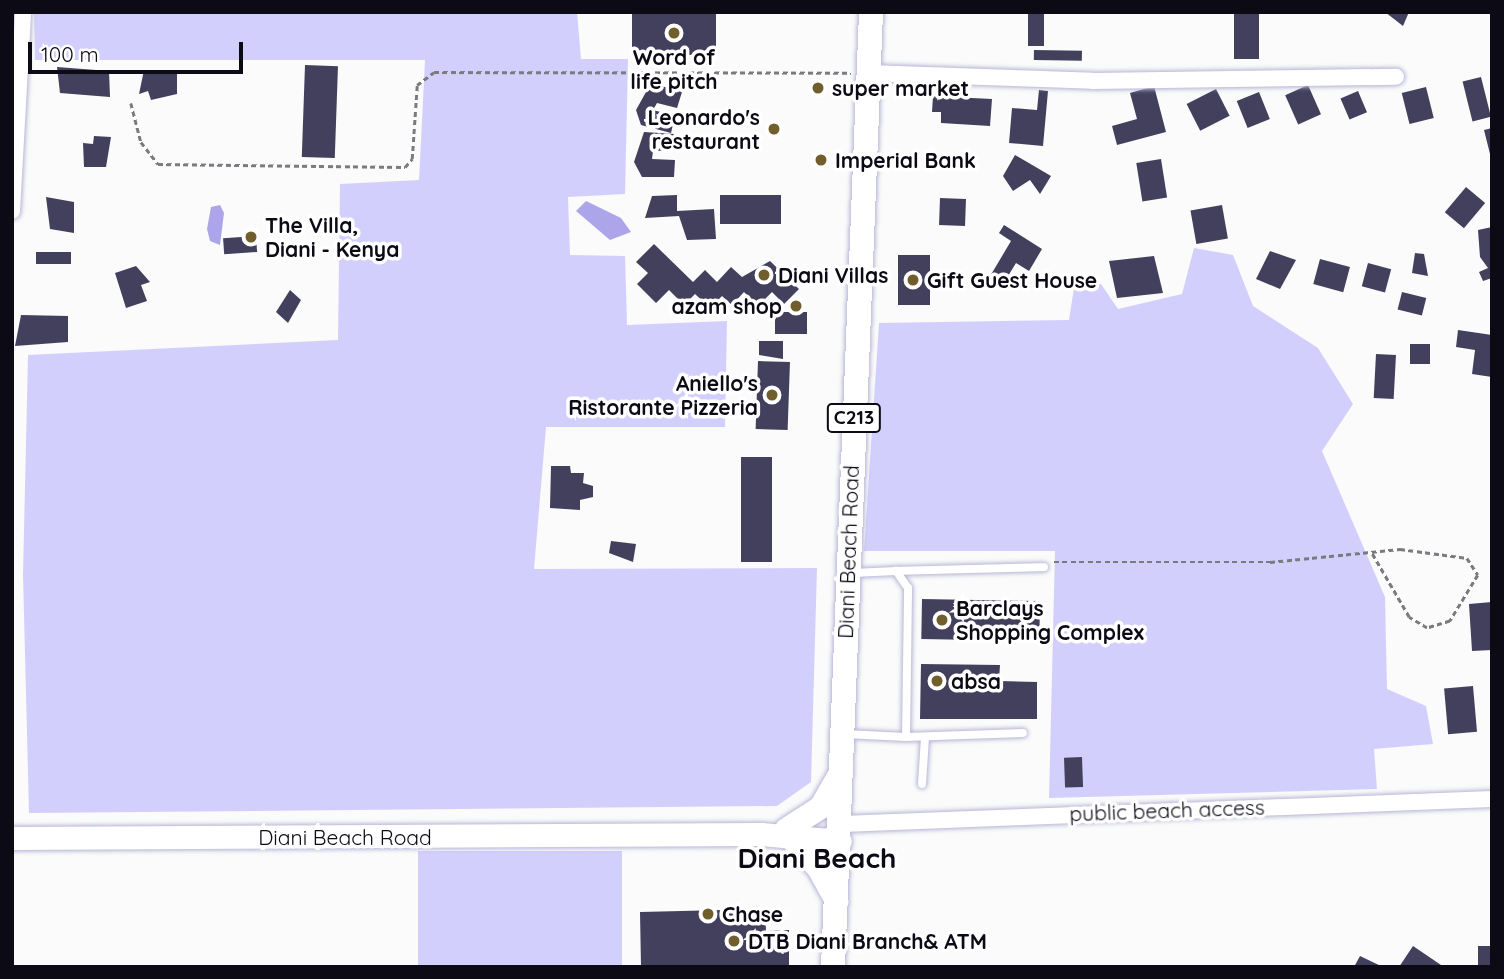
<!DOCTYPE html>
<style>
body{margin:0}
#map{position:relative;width:1504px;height:979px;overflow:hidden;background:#fafbfa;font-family:Quicksand,sans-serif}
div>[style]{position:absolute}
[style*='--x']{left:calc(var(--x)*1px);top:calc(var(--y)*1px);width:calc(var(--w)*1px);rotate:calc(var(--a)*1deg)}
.green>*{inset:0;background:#d3cffd;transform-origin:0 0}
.water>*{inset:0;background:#ada5ea}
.building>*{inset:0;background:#43405d;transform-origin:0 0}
.path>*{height:2.5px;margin-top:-1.25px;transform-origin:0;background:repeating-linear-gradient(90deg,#7a7a7f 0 5px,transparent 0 8.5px)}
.roads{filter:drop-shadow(0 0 2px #b8b5d7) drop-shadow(0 0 2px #b8b5d7)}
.lane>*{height:8px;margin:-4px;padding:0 4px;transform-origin:4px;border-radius:4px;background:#fff}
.street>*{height:16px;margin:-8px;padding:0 8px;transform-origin:8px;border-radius:8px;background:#fff}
.secondary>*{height:23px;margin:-11.5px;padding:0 11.5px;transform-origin:11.5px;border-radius:11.5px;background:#fff}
.primary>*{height:24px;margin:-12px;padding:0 12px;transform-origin:12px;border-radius:12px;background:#fff}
.dots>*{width:19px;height:19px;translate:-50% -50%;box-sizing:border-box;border:4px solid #fff;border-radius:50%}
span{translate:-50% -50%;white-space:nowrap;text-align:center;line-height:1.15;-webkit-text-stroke:7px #fff;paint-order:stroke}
.shield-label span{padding:2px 5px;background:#fff;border:2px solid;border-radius:5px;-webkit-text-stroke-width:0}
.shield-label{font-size:19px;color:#0b0a15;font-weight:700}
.poi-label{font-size:21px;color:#0b0a15;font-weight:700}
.left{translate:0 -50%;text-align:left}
.right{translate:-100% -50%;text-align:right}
.street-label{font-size:21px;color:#0b0a15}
.district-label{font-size:28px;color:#0b0a15;font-weight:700}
.frame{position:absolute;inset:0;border:14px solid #0b0a15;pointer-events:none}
.scale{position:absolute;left:28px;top:42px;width:215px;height:32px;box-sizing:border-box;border:4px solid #0b0a15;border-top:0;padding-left:9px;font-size:21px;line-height:24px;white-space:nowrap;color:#0b0a15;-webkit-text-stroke:5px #fff;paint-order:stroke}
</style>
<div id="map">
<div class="green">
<div style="clip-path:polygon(34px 12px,577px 12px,581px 59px,628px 59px,625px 194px,568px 197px,570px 255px,625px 256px,627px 325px,727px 321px,725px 427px,546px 427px,534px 569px,817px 568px,811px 782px,777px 806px,29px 813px,23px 575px,28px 355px,338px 340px,340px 184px,419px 180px,425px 60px,35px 60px)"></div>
<div style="clip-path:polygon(1194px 248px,1233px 255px,1253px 306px,1318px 348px,1353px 404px,1322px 451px,1385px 597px,1387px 689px,1426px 706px,1433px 744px,1374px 749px,1377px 789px,1049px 798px,1055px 551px,864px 551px,879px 323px,1069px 320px,1074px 288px,1101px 284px,1118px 309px,1182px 294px)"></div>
<div style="left:418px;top:851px;width:204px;height:116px"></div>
</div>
<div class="water">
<div style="clip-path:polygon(586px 201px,621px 218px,631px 232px,610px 240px,576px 211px)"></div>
<div style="clip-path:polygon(211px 207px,220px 205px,224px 213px,220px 245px,210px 241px,207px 229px)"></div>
</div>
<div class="building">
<div style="left:632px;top:12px;width:84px;height:43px"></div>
<div style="left:1028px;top:12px;width:16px;height:34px"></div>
<div style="left:1234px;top:12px;width:25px;height:47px"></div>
<div style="clip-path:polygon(1385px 12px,1409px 12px,1403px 26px)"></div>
<div style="left:1034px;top:50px;width:48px;height:10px;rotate:1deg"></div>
<div style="left:305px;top:65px;width:33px;height:92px;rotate:2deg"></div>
<div style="clip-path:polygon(57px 67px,109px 71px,110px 97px,60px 93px)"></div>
<div style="clip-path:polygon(144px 70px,177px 73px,177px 94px,151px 100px,148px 91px,139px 94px)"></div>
<div style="left:1481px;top:77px;width:41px;height:19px;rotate:76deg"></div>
<div style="clip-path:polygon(651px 83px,682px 92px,677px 108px,657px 103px,653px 110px,675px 116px,671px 133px,641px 125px,636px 110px)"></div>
<div style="left:1308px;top:85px;width:32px;height:25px;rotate:66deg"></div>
<div style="clip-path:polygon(1154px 86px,1166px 132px,1117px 145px,1112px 126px,1137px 119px,1130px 93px)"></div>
<div style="left:1426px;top:87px;width:32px;height:25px;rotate:76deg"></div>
<div style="left:1216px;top:89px;width:30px;height:33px;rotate:63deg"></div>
<div style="clip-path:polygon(1039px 90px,1048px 91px,1043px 146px,1009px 143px,1012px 108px,1037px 110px)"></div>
<div style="left:1358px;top:91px;width:23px;height:19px;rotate:67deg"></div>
<div style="left:1259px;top:92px;width:29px;height:24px;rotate:68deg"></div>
<div style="clip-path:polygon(933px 96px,992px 99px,990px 126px,941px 123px,941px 112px,932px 112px)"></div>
<div style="clip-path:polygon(1492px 128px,1492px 157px,1491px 158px,1484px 130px)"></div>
<div style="clip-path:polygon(644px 132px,674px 134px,676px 150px,653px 151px,652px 159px,675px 160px,674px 177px,642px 177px,634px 162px)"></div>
<div style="clip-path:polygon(94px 136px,111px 137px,106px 167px,84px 167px,83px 143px,93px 144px)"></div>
<div style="clip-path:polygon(1015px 155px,1051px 176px,1040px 194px,1030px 180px,1013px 191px,1003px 176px)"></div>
<div style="left:1161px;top:159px;width:39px;height:25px;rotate:81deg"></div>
<div style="left:1466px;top:187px;width:25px;height:33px;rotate:40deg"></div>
<div style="clip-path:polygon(677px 195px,677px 211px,714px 209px,716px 239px,687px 240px,679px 216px,645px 218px,652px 196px)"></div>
<div style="left:781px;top:195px;width:29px;height:61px;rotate:90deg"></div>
<div style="clip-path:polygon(46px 197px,74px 202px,74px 233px,50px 229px)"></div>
<div style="left:940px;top:198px;width:26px;height:27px;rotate:2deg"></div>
<div style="left:1222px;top:205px;width:34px;height:32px;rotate:80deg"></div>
<div style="clip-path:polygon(1004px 225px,1042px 249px,1029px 271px,1016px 263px,1002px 286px,989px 278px,1011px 241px,999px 233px)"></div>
<div style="clip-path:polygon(1492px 227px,1492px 278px,1483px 281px,1479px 272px,1488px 268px,1480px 257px,1478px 230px)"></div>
<div style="left:256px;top:236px;width:16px;height:33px;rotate:86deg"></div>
<div style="clip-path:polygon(654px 244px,693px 282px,705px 270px,717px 282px,731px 267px,742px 277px,770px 261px,799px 289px,784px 304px,772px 292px,758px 306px,744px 292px,732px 305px,722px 296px,710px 308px,695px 294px,684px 305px,669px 290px,656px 303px,637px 284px,648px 273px,636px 262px)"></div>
<div style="clip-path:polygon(1270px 251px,1296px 260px,1280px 289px,1256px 279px)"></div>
<div style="left:71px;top:252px;width:12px;height:35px;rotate:90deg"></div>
<div style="clip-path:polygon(1415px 253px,1424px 254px,1428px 276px,1412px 273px)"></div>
<div style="left:898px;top:255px;width:32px;height:50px"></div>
<div style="clip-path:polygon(1154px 256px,1163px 293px,1117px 298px,1109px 261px)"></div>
<div style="left:1320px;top:259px;width:31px;height:26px;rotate:15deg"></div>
<div style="left:1368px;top:263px;width:24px;height:24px;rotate:15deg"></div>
<div style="clip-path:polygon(136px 266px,150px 282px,141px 285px,147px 301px,126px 308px,115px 273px)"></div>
<div style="clip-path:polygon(290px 290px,301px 300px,288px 323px,276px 312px)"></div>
<div style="left:1402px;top:292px;width:25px;height:18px;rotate:14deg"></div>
<div style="left:775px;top:312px;width:32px;height:22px"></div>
<div style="clip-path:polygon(21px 315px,68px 316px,68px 342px,15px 346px)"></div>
<div style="clip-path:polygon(1458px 330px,1492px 335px,1492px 377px,1472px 374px,1475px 350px,1456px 347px)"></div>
<div style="clip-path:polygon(759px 341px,783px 341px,783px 359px,759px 355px)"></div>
<div style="left:1410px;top:344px;width:20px;height:20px"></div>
<div style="left:1376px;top:354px;width:20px;height:44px;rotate:3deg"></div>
<div style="left:758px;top:361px;width:32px;height:68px;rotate:2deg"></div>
<div style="left:772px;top:457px;width:105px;height:31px;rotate:90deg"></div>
<div style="clip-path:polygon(551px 466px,570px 466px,571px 473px,584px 473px,583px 483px,593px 486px,593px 497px,580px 500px,580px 510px,550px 508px)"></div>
<div style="clip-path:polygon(611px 541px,636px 544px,633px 562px,609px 553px)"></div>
<div style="left:922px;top:599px;width:118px;height:40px;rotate:1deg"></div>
<div style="clip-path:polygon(1492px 602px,1492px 650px,1472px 651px,1469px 604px)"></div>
<div style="clip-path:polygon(921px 664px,1000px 665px,999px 681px,1037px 682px,1037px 719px,920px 719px)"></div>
<div style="left:1473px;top:686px;width:46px;height:29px;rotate:85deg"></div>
<div style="left:1082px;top:757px;width:30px;height:18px;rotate:88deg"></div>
<div style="clip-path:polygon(765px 909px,766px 931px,789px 930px,789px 967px,641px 967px,640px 912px)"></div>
<div style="clip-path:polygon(1413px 946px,1444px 967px,1399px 967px)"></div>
<div style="left:1478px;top:946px;width:14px;height:21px"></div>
<div style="clip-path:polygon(1360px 956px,1383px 967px,1354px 967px)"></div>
</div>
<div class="path">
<div style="--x:131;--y:103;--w:40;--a:75.6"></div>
<div style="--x:141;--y:142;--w:28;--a:52"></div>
<div style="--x:158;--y:164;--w:247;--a:0.7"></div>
<div style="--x:405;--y:167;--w:11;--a:-49"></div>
<div style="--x:412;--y:159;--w:74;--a:-86.1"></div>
<div style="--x:417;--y:85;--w:21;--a:-37"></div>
<div style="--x:434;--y:72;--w:417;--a:0.1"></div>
<div style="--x:1054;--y:562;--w:216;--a:0"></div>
<div style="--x:1270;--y:562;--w:131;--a:-5.7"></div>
<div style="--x:1400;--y:549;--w:68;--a:7.7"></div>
<div style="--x:1467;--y:558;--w:20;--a:57"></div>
<div style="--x:1478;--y:575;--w:54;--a:121.3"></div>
<div style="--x:1450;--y:621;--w:24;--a:163"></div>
<div style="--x:1427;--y:628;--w:21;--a:-149"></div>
<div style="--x:1409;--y:617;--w:75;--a:-120.3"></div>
</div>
<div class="roads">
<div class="lane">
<div style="--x:896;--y:571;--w:148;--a:-1.5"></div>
<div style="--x:845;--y:734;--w:61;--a:2.8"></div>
<div style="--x:906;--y:737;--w:149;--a:-89.2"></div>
<div style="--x:908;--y:588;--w:21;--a:-125"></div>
<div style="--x:896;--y:571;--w:43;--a:177.3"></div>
<div style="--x:906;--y:737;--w:117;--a:-2"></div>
<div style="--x:922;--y:784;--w:47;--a:-86.3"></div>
</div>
<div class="street">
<div style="--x:868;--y:73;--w:225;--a:2"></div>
<div style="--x:1093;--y:81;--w:303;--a:-0.8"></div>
<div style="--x:12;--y:211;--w:199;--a:-86.8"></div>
<div style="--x:842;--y:824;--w:650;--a:-2.2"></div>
</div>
<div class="secondary">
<div style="--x:786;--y:829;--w:40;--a:-32.9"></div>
<div style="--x:820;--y:807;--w:39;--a:-60"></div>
<div style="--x:790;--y:837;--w:42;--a:47.9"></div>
<div style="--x:818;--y:868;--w:38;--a:61"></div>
<div style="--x:12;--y:838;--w:749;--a:-0.31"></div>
<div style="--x:761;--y:834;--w:79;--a:5.1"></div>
</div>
<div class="primary">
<div style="--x:833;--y:967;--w:956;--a:-87.72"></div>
</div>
</div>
<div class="dots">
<div style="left:674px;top:33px;background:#715e2d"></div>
<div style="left:818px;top:88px;background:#715e2d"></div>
<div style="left:774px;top:129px;background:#715e2d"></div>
<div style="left:821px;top:160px;background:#715e2d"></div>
<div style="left:251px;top:237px;background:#715e2d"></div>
<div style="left:764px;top:275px;background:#715e2d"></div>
<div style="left:913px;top:280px;background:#715e2d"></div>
<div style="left:796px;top:306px;background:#715e2d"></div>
<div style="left:772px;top:395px;background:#715e2d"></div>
<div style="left:942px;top:620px;background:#715e2d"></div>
<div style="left:937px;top:681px;background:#715e2d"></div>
<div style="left:708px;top:914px;background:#715e2d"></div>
<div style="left:734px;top:941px;background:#715e2d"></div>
</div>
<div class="shield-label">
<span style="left:854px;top:418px">C213</span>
</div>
<div class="poi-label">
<span style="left:674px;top:69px">Word of<br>life pitch</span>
<span class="left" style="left:832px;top:88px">super market</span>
<span class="right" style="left:760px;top:129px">Leonardo's<br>restaurant</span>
<span class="left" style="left:835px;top:160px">Imperial Bank</span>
<span class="left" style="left:265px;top:237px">The Villa,<br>Diani - Kenya</span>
<span class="left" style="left:778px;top:275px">Diani Villas</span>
<span class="left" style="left:927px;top:280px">Gift Guest House</span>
<span class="right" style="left:782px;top:306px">azam shop</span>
<span class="right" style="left:758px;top:395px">Aniello's<br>Ristorante Pizzeria</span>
<span class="left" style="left:956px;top:620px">Barclays<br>Shopping Complex</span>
<span class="left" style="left:951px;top:681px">absa</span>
<span class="left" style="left:722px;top:914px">Chase</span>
<span class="left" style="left:748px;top:941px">DTB Diani Branch&amp; ATM</span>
</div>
<div class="street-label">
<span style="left:848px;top:552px;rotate:-88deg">Diani Beach Road</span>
<span style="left:1167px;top:810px;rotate:-2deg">public beach access</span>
<span style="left:345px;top:837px">Diani Beach Road</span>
</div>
<div class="district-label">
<span style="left:817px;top:858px">Diani Beach</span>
</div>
<div class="frame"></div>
<div class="scale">100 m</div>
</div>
